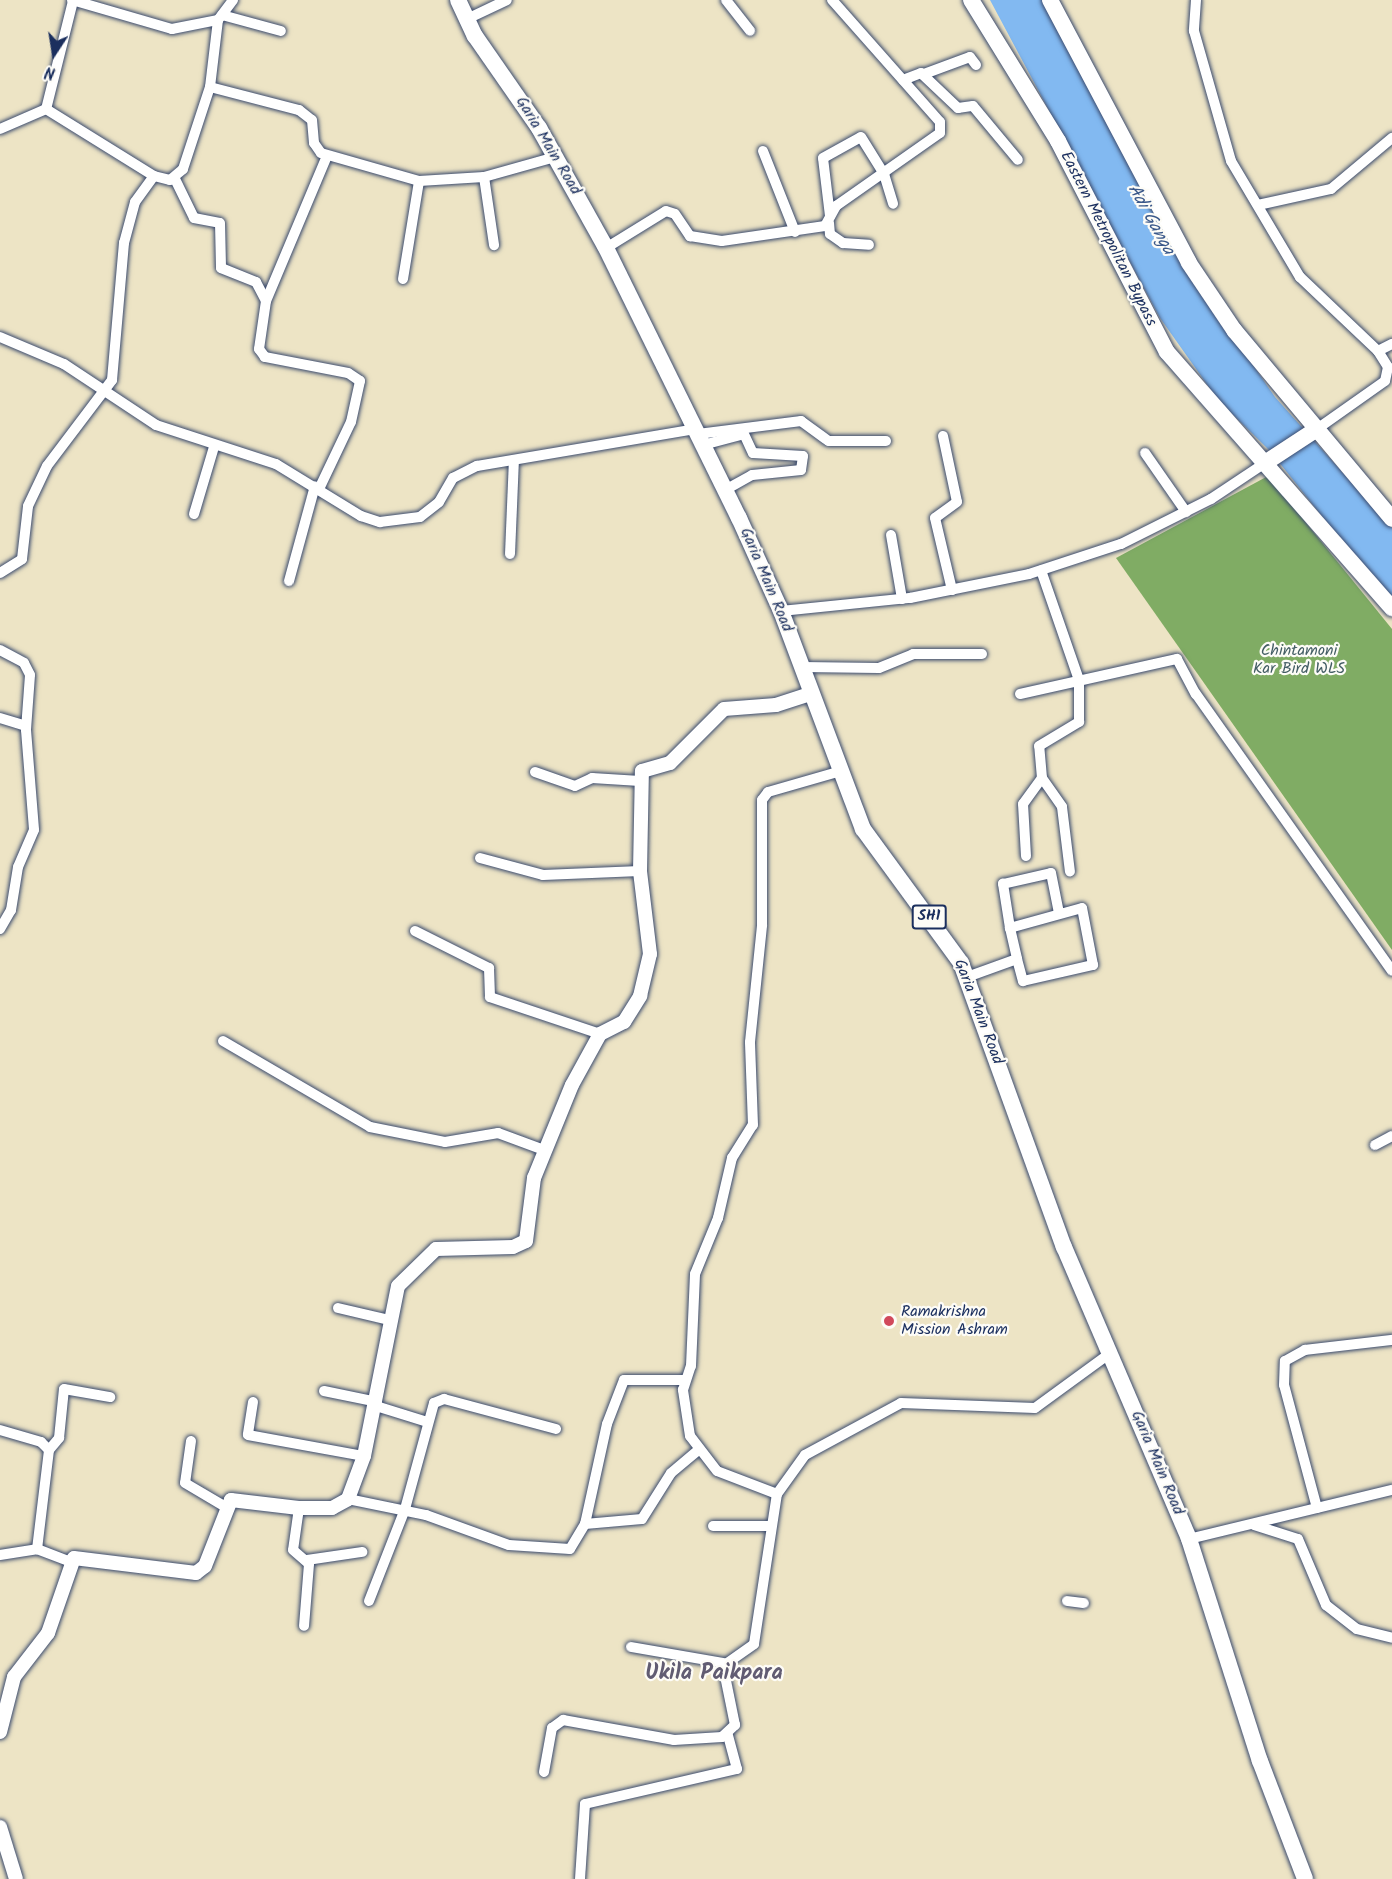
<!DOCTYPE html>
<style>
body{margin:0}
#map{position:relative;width:1392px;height:1879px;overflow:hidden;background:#ede4c5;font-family:Kalam,sans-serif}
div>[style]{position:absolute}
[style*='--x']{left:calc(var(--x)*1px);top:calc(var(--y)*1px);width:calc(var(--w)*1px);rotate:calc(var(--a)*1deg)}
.forest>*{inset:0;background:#80ac64}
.water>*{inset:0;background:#82b9f1}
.roads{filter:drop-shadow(0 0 2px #3a4a6d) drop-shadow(0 0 2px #3a4a6d)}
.minor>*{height:10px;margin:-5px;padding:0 5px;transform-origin:5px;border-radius:5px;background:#fff}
.tertiary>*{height:14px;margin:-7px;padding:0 7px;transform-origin:7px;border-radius:7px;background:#fff}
.primary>*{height:16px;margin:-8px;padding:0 8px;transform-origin:8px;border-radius:8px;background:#fff}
.dots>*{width:16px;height:16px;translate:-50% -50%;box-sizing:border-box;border:3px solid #fdfcf7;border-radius:50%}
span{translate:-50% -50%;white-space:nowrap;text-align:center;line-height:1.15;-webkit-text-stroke:4.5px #fdfcf7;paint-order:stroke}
.shield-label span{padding:2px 4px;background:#fdfcf7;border:2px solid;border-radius:4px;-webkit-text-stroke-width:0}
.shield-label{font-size:15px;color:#1b2f5e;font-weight:700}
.street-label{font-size:16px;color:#1b2f5e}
.park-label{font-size:16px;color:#435d64}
.poi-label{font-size:16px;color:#1b2f5e}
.left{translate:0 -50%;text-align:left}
.water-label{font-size:18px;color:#3a588a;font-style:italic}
.district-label{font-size:22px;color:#615c72;font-weight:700}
.north{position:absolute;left:24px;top:24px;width:60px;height:60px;-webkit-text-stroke:4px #fdfcf7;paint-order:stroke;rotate:192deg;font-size:16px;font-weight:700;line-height:24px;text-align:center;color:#1b2f5e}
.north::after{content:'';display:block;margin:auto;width:21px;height:27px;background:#1b2f5e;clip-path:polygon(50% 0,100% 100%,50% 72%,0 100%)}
</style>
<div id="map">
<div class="forest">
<div style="clip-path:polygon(1268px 476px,1392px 629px,1392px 950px,1116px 558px)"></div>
</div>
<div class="water">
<div style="clip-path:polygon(990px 0,1043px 0,1175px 252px,1275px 397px,1392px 528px,1392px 604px,1270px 451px,1218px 400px,1160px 318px)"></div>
</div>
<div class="roads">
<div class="minor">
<div style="--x:72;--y:0;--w:104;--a:16.2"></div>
<div style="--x:172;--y:29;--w:47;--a:-11.1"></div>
<div style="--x:218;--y:20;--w:25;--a:-53"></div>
<div style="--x:726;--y:0;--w:39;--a:52"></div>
<div style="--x:1196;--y:0;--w:31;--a:94"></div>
<div style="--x:1194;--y:31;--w:135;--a:74.1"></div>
<div style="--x:1231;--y:161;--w:135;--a:59.3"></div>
<div style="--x:1300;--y:277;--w:108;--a:43.5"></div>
<div style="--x:1378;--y:351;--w:19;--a:58"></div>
<div style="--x:1388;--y:367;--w:14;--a:102"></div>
<div style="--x:1385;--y:381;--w:83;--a:144.8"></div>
<div style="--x:73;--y:1;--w:111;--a:104"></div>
<div style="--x:46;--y:109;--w:127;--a:31.8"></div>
<div style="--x:154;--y:176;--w:16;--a:14"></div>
<div style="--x:170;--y:180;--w:17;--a:-40"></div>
<div style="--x:183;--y:169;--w:86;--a:-71.8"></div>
<div style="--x:210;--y:87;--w:67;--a:-83.2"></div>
<div style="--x:222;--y:15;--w:61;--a:15.2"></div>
<div style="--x:467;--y:19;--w:44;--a:-25.4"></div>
<div style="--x:924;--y:74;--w:49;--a:-20.3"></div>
<div style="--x:970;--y:57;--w:10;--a:53"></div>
<div style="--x:903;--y:80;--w:19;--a:-21"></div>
<div style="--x:921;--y:73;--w:51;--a:43.4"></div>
<div style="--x:958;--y:108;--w:15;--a:-8"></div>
<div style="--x:973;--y:106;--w:70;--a:50.2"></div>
<div style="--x:210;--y:87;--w:92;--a:14.5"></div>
<div style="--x:299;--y:110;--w:16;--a:38"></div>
<div style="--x:312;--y:120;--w:23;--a:85"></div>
<div style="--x:314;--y:143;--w:12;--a:55"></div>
<div style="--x:321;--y:153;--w:102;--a:15.9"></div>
<div style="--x:419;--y:181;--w:65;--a:-3.5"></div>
<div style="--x:484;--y:177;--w:74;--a:-15.7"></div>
<div style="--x:0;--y:129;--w:50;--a:-23.5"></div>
<div style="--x:763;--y:151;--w:87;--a:68.4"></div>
<div style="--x:484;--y:177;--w:69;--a:81.6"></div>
<div style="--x:175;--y:179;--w:43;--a:64"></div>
<div style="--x:194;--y:218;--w:26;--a:11"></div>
<div style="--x:220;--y:223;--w:45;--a:88.7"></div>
<div style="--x:221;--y:268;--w:38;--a:22"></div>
<div style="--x:256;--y:282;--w:21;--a:62"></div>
<div style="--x:1258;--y:205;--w:75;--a:-12.4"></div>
<div style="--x:1331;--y:189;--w:80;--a:-39.9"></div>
<div style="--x:830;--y:216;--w:58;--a:-96.9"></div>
<div style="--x:823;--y:158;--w:43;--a:-28.9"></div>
<div style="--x:861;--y:137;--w:44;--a:58.1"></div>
<div style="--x:884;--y:174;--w:31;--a:73"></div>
<div style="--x:829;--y:223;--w:11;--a:85"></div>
<div style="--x:830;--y:234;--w:16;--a:35"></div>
<div style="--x:843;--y:243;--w:26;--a:4"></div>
<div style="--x:606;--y:248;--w:70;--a:-31.7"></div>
<div style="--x:666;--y:211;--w:9;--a:18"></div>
<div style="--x:675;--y:214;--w:27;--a:56"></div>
<div style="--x:690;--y:236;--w:32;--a:9"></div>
<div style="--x:722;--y:241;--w:104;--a:-8.3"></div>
<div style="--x:825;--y:226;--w:23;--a:-61"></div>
<div style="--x:836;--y:206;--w:127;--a:-35.1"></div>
<div style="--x:940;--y:133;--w:11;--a:-90"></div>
<div style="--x:940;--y:122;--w:163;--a:-131.5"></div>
<div style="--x:403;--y:279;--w:99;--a:-80.7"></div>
<div style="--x:0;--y:337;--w:69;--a:22.9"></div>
<div style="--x:64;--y:364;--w:110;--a:33.5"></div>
<div style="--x:156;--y:425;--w:126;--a:18"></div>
<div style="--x:276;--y:464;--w:100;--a:31.5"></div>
<div style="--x:361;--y:516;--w:20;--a:18"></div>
<div style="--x:380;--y:522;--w:40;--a:-7.1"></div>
<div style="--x:420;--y:517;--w:24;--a:-38"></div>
<div style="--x:439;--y:502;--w:28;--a:-60"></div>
<div style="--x:453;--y:478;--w:27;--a:-27"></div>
<div style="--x:477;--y:466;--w:221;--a:-9.6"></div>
<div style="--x:1378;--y:351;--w:16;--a:-27"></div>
<div style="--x:698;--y:434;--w:104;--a:-7.2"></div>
<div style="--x:801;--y:421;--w:34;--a:36"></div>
<div style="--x:829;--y:441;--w:57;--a:0"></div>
<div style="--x:943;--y:436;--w:67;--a:78"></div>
<div style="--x:957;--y:502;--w:27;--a:144"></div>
<div style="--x:935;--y:518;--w:74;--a:76.7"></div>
<div style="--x:703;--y:445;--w:42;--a:-15"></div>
<div style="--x:744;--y:434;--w:21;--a:65"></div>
<div style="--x:753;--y:453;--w:50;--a:3.4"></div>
<div style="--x:803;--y:456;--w:14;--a:98"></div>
<div style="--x:801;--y:470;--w:49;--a:174.2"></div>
<div style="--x:752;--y:475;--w:31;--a:151"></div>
<div style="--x:1145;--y:453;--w:72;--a:55.2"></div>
<div style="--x:319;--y:489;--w:74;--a:-64.5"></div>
<div style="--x:351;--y:422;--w:42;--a:-77.6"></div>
<div style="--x:360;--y:381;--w:14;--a:-146"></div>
<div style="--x:348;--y:373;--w:85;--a:-169.1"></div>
<div style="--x:265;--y:357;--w:10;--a:-127"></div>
<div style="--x:259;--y:349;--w:49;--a:-81.7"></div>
<div style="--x:266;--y:301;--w:157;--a:-67.2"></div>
<div style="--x:194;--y:514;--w:70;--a:-73.4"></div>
<div style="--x:891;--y:535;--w:65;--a:80.2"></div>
<div style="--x:510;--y:554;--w:94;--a:-87.6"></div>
<div style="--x:0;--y:573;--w:26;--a:-32"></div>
<div style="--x:22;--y:559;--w:53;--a:-83.5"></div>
<div style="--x:28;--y:506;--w:44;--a:-64.6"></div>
<div style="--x:47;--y:466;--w:108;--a:-52.9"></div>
<div style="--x:112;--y:380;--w:138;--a:-85"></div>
<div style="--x:124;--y:243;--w:42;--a:-75"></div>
<div style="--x:135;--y:202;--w:32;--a:-54"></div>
<div style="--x:289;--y:581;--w:98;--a:-74.7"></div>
<div style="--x:781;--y:611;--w:130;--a:-5.8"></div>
<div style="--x:910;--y:598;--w:121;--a:-11.4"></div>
<div style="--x:1029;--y:574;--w:97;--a:-18.1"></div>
<div style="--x:1121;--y:544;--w:101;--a:-26.6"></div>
<div style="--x:1211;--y:499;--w:65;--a:-33.7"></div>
<div style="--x:0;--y:650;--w:27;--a:28"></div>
<div style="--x:24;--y:663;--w:13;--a:63"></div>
<div style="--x:30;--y:675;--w:55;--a:94.2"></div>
<div style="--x:26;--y:730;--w:100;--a:85.4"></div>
<div style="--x:34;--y:830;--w:40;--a:113.4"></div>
<div style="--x:18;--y:867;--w:44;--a:99.2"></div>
<div style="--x:11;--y:910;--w:22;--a:120"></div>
<div style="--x:802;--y:667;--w:77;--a:0.7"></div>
<div style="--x:879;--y:668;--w:37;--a:-22"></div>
<div style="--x:913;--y:654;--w:69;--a:0"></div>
<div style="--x:1020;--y:694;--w:161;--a:-12.6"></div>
<div style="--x:1177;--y:659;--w:40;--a:62"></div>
<div style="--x:1196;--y:694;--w:339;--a:54.7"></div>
<div style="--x:0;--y:718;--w:27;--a:17"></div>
<div style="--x:535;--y:772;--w:42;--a:19.3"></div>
<div style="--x:575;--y:786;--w:19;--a:-25"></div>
<div style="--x:592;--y:778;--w:48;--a:3.6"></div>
<div style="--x:1042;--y:778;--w:35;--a:55"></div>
<div style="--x:1062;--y:807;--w:65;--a:83"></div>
<div style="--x:1026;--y:856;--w:52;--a:-93.3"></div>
<div style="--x:1023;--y:804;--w:32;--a:-54"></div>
<div style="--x:1042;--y:778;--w:32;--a:-95"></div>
<div style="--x:1039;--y:746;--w:47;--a:-31"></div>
<div style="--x:1079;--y:722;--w:42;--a:-90"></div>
<div style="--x:1079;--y:680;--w:116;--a:-109.1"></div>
<div style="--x:480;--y:858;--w:65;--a:15.1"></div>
<div style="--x:543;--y:875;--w:97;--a:-2.4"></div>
<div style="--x:1010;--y:928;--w:32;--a:77"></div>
<div style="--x:415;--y:931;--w:83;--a:26.6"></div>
<div style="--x:489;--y:968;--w:29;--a:88"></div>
<div style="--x:490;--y:997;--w:116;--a:18.6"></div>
<div style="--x:967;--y:977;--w:53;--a:-19.8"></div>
<div style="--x:1017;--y:959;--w:23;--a:75"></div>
<div style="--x:1023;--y:981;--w:72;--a:-12.9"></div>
<div style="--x:1093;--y:965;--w:58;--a:-100.9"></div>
<div style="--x:1082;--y:908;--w:75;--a:164.5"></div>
<div style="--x:1010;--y:928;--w:45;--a:-99"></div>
<div style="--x:1003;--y:884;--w:49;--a:-12.9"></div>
<div style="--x:1051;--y:873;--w:41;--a:78.7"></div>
<div style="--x:223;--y:1041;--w:170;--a:30.3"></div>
<div style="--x:370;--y:1127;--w:76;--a:11.3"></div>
<div style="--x:445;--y:1142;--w:54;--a:-9.6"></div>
<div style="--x:498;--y:1133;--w:49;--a:20.3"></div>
<div style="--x:1375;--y:1145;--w:19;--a:-28"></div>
<div style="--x:338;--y:1308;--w:52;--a:13.2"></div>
<div style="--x:324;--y:1391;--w:54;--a:11.7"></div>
<div style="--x:253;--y:1402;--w:33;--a:99"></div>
<div style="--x:248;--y:1435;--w:118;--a:10.3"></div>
<div style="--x:376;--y:1406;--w:53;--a:17.4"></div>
<div style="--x:0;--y:1430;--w:43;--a:16.3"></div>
<div style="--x:41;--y:1442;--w:11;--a:45"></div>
<div style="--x:49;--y:1450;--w:100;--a:96.9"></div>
<div style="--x:37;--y:1549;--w:36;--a:21"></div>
<div style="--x:191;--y:1441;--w:42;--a:98.1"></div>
<div style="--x:185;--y:1483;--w:45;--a:30.5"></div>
<div style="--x:49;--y:1450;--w:16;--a:-50"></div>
<div style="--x:59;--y:1438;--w:49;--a:-84.2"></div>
<div style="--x:64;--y:1389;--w:47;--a:9.9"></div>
<div style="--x:777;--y:1494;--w:48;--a:-54.3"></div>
<div style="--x:805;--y:1455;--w:109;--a:-28.4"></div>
<div style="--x:901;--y:1403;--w:134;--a:2.1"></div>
<div style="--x:1035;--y:1408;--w:92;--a:-36.1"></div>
<div style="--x:348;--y:1499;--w:80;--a:11.6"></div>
<div style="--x:426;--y:1515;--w:88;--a:19.9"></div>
<div style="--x:509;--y:1545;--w:61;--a:3.8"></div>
<div style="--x:570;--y:1549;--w:29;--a:-59"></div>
<div style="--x:585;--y:1524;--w:102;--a:-77.6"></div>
<div style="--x:607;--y:1424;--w:47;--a:-68.9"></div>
<div style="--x:624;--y:1380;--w:61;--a:0"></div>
<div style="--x:299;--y:1508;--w:42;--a:98.1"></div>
<div style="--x:293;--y:1550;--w:21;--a:41"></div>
<div style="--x:309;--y:1564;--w:62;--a:94.6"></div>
<div style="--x:1317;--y:1508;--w:127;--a:-105"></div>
<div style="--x:1284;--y:1385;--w:24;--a:-88"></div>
<div style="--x:1285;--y:1361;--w:23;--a:-29"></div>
<div style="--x:1305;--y:1350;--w:88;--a:-6.6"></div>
<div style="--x:585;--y:1524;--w:57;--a:-5"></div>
<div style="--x:642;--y:1519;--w:54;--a:-57.8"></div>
<div style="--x:671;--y:1473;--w:34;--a:-40"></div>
<div style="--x:1254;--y:1525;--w:46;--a:17.7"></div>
<div style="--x:1298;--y:1539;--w:72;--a:67"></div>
<div style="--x:1326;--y:1605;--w:39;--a:38"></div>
<div style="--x:1357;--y:1629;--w:36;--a:14"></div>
<div style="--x:713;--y:1526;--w:57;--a:0"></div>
<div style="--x:1189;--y:1539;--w:209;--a:-13.6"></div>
<div style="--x:0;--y:1555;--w:37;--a:-9"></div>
<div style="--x:307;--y:1560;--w:56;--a:-8.3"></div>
<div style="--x:369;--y:1601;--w:99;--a:-68.6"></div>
<div style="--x:405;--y:1509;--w:110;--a:-74.7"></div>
<div style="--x:434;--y:1403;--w:11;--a:-22"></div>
<div style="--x:444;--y:1399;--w:116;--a:15"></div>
<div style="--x:1067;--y:1601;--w:17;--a:7"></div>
<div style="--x:631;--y:1647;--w:94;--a:9.8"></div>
<div style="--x:544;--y:1772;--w:45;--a:-79.7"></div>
<div style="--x:552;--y:1728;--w:14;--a:-36"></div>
<div style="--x:563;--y:1720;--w:113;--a:10.2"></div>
<div style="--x:674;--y:1740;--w:48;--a:-3.6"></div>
<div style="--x:722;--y:1737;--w:18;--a:-43"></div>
<div style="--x:735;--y:1725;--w:60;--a:-101.5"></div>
<div style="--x:723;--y:1666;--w:38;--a:-35"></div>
<div style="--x:754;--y:1644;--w:152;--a:-81.3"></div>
<div style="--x:777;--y:1494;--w:64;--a:-159"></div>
<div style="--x:717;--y:1471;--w:44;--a:-127.6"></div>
<div style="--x:690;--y:1436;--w:47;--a:-98.7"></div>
<div style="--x:683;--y:1390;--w:25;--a:-72"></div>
<div style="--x:691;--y:1366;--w:92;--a:-87.5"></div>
<div style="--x:695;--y:1274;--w:61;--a:-67.7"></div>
<div style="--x:718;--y:1218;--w:62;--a:-76.9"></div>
<div style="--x:732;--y:1158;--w:39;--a:-58"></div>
<div style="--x:753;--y:1125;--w:83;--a:-92.1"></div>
<div style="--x:750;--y:1042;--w:118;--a:-84.1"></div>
<div style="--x:762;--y:925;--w:125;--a:-90"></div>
<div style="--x:762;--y:800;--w:10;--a:-53"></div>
<div style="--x:768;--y:792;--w:76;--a:-16"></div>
<div style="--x:580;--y:1879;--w:75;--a:-86.2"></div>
<div style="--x:585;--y:1804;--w:156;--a:-13"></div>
<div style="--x:737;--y:1769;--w:35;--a:-105"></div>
</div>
<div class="tertiary">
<div style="--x:0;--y:1732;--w:57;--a:-75.7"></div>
<div style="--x:14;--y:1677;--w:56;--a:-52.3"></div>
<div style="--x:48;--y:1633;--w:79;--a:-70.9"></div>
<div style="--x:74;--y:1558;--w:123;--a:7"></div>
<div style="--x:196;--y:1573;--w:11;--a:-38"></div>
<div style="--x:205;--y:1566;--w:71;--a:-68.5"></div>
<div style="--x:231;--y:1500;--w:68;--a:6.7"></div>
<div style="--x:299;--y:1508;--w:33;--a:0"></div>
<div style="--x:332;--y:1508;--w:18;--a:-29"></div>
<div style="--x:348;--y:1499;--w:46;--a:-69.6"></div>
<div style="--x:364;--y:1456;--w:173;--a:-78.7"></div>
<div style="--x:398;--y:1286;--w:53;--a:-44.2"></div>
<div style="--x:436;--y:1249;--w:77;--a:-1.5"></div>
<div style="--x:513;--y:1247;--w:14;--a:-25"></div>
<div style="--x:526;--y:1241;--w:64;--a:-82.8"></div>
<div style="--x:534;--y:1178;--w:100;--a:-67.8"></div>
<div style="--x:572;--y:1085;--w:58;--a:-61.2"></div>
<div style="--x:600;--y:1034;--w:27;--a:-27"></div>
<div style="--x:624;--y:1022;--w:31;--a:-58"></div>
<div style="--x:640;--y:996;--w:43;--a:-76.6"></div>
<div style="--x:650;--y:954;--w:84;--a:-96.9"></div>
<div style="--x:640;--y:871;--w:100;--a:-88.9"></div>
<div style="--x:642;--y:771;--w:29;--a:-16"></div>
<div style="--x:670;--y:763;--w:76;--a:-45"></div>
<div style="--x:724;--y:709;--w:52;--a:-4.4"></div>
<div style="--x:776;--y:705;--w:38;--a:-18"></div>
<div style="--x:0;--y:1827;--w:54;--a:72.9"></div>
</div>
<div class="primary">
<div style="--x:458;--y:0;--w:40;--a:65"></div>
<div style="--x:475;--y:36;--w:112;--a:55.2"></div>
<div style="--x:539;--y:128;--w:135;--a:60.8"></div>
<div style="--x:605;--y:246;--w:303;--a:63.8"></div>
<div style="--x:739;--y:518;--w:102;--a:65.7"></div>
<div style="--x:781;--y:611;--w:233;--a:69.4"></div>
<div style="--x:863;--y:829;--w:166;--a:53.8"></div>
<div style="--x:961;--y:963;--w:302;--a:70.1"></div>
<div style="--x:1064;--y:1247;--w:318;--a:66.8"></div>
<div style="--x:1189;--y:1539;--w:233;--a:72.3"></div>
<div style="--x:1260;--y:1761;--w:126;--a:69.1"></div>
<div style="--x:971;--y:0;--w:166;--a:58.3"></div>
<div style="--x:1058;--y:141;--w:237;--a:62.7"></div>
<div style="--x:1167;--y:352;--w:341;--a:48.7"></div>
<div style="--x:1050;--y:0;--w:297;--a:62.1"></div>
<div style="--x:1189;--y:263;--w:81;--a:56.1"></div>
<div style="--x:1234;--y:330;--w:246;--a:50.1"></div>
<div style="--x:1265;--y:463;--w:62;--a:-33.2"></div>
</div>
</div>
<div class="dots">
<div style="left:889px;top:1321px;background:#d1495b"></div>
</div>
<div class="shield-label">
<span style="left:929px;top:917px">SH1</span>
</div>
<div class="street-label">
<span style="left:548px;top:146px;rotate:59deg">Garia Main Road</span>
<span style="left:1108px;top:239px;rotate:63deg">Eastern Metropolitan Bypass</span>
<span style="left:766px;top:580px;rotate:67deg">Garia Main Road</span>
<span style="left:978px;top:1012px;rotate:69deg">Garia Main Road</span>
<span style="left:1157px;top:1463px;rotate:67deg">Garia Main Road</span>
</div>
<div class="park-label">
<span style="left:1299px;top:660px">Chintamoni<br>Kar Bird WLS</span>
</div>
<div class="poi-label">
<span class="left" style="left:901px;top:1321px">Ramakrishna<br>Mission Ashram</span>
</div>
<div class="water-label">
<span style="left:1150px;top:220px;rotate:61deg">Adi Ganga</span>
</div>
<div class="district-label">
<span style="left:714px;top:1674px">Ukila Paikpara</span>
</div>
<div class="north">N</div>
</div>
